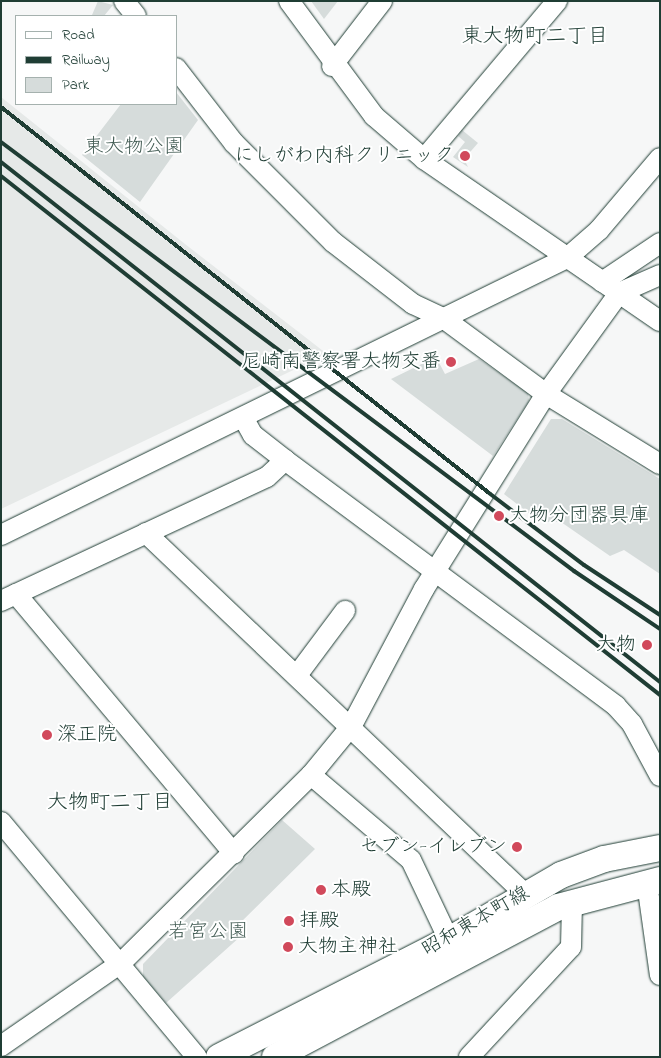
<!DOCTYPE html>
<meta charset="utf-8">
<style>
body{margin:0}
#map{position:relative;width:661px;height:1058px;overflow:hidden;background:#f6f7f7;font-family:"Indie Flower","Klee One",sans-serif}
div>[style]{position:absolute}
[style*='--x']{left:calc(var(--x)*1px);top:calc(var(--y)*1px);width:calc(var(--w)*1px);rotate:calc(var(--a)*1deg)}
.built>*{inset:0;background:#e6e9e8}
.green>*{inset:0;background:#d6dcdb}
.roads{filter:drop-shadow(0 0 1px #1f3d34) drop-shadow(0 0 1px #1f3d34)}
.minor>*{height:20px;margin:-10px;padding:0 10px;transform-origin:10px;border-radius:10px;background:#fff}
.major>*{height:26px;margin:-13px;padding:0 13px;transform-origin:13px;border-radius:13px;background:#fff}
.rail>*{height:4px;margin:-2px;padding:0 2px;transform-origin:2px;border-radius:2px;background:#1f3d34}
.dots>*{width:14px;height:14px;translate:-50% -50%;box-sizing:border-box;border:2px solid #fff;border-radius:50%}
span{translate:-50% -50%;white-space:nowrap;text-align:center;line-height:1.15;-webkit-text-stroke:4px #fff;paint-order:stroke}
.park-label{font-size:20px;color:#445d55}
.poi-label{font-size:20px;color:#1f3d34}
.right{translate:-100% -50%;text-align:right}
.left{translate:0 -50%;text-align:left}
.street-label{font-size:20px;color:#1f3d34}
.neighbourhood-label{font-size:21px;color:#1f3d34}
.frame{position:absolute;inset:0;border:2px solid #1f3d34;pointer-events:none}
.legend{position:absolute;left:15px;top:15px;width:162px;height:90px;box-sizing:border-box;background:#fff;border:1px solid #a5b1ae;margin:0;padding:6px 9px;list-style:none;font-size:15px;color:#1f3d34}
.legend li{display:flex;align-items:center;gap:10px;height:25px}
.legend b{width:25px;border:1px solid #a5b1ae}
</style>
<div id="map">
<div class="built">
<div style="clip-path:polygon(1px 97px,185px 244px,327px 354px,1px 509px)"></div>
</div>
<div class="green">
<div style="clip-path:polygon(98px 1px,113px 5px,104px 16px,92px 15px)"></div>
<div style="clip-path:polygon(311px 1px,338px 1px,324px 19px)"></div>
<div style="clip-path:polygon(176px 92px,198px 120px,140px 202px,82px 155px,121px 104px,176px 104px)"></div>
<div style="clip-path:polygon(462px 130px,478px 143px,464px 159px,468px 167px,453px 157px,465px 142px,458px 136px)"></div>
<div style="clip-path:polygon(436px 357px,445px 374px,479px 359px,528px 393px,529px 401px,493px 456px,391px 379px)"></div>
<div style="clip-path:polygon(551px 419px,562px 419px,660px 479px,660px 574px,624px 550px,610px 556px,561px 522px,540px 522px,504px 494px)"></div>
<div style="clip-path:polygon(282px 820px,315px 849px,233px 930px,241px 936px,166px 1003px,143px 977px,143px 964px)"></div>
</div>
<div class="roads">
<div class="minor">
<div style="--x:124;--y:1;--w:19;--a:51"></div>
<div style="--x:289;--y:1;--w:143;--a:53.5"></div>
<div style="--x:374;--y:116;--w:66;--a:40.7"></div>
<div style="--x:424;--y:159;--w:286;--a:34.5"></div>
<div style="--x:332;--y:66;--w:82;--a:-52.4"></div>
<div style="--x:176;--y:68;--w:95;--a:52.3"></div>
<div style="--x:234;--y:143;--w:140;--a:45"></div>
<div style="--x:333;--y:242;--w:101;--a:37.8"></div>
<div style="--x:413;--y:304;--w:33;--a:25"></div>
<div style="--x:443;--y:318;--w:128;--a:36.4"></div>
<div style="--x:546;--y:394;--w:134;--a:31.6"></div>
<div style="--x:424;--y:159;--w:207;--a:-49.9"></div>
<div style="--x:602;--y:282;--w:70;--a:-33.9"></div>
<div style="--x:244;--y:419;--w:18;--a:61"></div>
<div style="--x:253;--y:435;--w:41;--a:38"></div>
<div style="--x:285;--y:460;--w:412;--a:36.6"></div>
<div style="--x:616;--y:706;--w:24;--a:48"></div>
<div style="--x:632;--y:724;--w:59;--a:61.7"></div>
<div style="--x:146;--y:533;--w:523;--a:43.61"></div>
<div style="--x:1;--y:535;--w:630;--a:-26.08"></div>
<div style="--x:567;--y:258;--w:43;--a:-41.2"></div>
<div style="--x:599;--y:230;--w:94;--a:-49.7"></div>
<div style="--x:16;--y:594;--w:339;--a:50"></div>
<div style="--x:1;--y:601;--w:293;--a:-25"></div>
<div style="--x:267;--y:477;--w:25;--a:-43"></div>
<div style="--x:298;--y:674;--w:79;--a:-53.3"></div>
<div style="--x:311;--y:775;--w:131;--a:40.4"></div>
<div style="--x:411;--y:860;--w:89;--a:64.6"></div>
<div style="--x:1;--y:822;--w:306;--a:50.2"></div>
<div style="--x:647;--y:883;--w:93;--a:82"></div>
<div style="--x:1;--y:1046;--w:146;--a:-34.7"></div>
<div style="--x:121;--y:963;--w:267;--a:-44.7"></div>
<div style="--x:311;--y:775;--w:65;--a:-50.6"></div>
<div style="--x:352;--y:725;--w:154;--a:-62.1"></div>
<div style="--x:424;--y:589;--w:230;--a:-58"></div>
<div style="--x:546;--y:394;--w:125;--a:-54.1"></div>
<div style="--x:619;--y:293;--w:45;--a:-23.7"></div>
<div style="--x:469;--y:1057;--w:150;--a:-47.2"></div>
<div style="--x:571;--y:947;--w:44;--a:-88.7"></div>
</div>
<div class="major">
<div style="--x:219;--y:1057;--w:258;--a:-27"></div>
<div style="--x:449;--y:940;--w:129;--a:-30.1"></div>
<div style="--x:561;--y:875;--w:46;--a:-20.4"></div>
<div style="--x:604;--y:859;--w:57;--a:-11.1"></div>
<div style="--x:275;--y:1057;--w:320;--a:-27.9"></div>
<div style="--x:558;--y:907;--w:106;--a:-14.8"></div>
</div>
</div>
<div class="rail">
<div style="--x:1;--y:107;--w:622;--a:38.34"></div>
<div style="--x:489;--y:493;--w:119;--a:37.2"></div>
<div style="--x:584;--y:565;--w:91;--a:33.3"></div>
<div style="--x:1;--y:142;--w:716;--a:36.82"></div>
<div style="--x:574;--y:571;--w:104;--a:34"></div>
<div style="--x:1;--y:162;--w:839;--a:38.28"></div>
<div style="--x:1;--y:176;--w:839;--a:38.22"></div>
</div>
<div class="dots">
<div style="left:465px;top:156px;background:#d1495b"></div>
<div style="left:451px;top:362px;background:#d1495b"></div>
<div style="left:499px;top:516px;background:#d1495b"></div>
<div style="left:647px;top:645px;background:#d1495b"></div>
<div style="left:47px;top:735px;background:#d1495b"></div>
<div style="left:517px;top:847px;background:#d1495b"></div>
<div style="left:321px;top:890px;background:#d1495b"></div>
<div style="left:289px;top:921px;background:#d1495b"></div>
<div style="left:288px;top:947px;background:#d1495b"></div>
</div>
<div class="park-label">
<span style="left:134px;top:147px">東大物公園</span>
<span style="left:208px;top:932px">若宮公園</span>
</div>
<div class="poi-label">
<span class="right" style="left:454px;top:156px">にしがわ内科クリニック</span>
<span class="right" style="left:441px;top:362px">尼崎南警察署大物交番</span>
<span class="left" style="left:509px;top:516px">大物分団器具庫</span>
<span class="right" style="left:636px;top:645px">大物</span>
<span class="left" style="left:57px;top:735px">深正院</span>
<span class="right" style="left:507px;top:847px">セブン-イレブン</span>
<span class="left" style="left:331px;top:890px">本殿</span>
<span class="left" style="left:299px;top:921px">拝殿</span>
<span class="left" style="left:298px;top:947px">大物主神社</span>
</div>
<div class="street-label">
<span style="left:476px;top:922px;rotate:-30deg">昭和東本町線</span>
</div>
<div class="neighbourhood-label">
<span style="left:535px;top:37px">東大物町二丁目</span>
<span style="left:110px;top:803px">大物町二丁目</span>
</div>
<div class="frame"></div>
<ul class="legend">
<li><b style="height:6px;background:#fff"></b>Road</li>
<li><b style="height:6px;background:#1f3d34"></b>Railway</li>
<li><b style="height:14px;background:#d6dcdb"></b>Park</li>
</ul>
</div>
